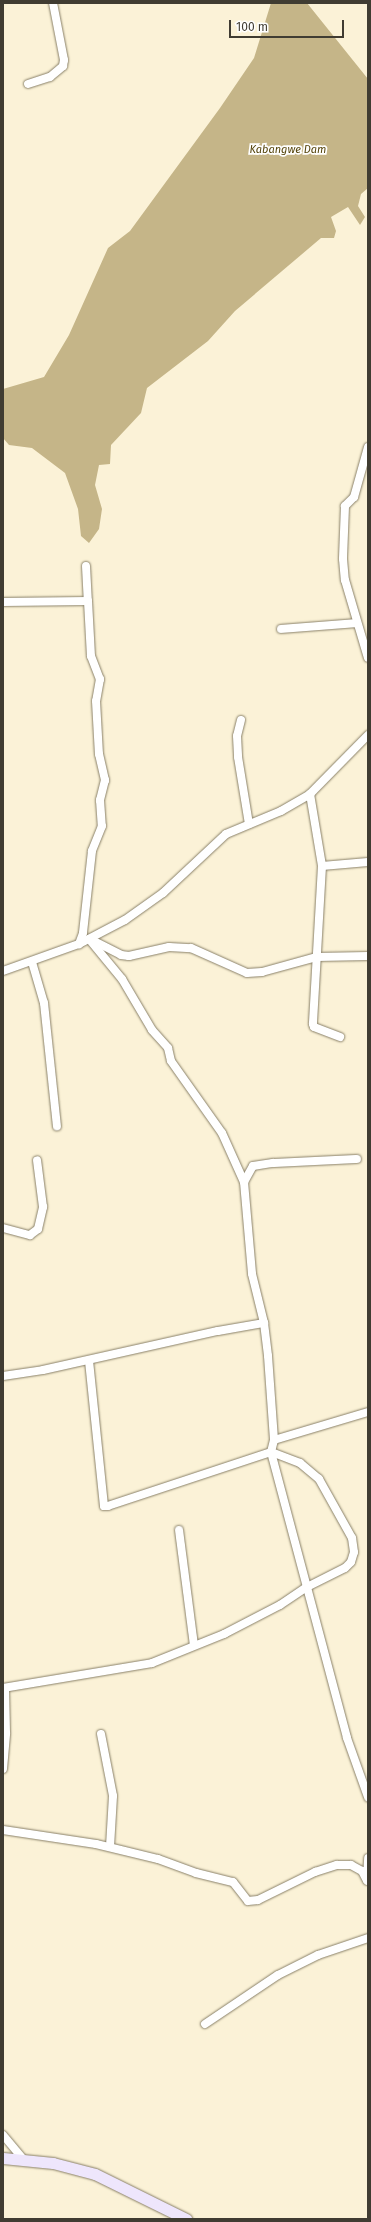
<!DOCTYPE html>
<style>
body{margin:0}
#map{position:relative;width:371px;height:2222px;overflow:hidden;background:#fbf2d7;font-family:"Fira Sans",sans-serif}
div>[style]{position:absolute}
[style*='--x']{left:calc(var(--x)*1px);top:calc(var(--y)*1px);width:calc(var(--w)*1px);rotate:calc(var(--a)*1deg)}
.water>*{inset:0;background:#c5b588}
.roads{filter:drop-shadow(0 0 1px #898068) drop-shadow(0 0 1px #898068)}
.street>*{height:8px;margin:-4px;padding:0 4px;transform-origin:4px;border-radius:4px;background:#fff}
.secondary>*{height:11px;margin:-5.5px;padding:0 5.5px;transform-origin:5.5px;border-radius:5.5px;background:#eee6fc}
span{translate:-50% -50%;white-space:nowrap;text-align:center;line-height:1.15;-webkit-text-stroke:3.5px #fff;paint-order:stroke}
.water-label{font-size:11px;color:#56450c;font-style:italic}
.frame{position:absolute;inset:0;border:4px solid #403c32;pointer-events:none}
.scale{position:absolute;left:229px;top:20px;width:115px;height:18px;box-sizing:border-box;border:2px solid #403c32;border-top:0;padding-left:5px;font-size:12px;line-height:14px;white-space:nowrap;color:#403c32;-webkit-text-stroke:3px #fff;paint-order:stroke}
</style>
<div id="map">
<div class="water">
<div style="clip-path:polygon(271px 3px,307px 3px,368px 79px,368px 188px,361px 194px,358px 206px,365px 217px,360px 225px,348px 207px,331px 217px,336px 231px,334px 238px,321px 238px,235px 311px,208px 341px,147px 388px,141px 413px,111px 445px,110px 464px,99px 465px,95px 485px,102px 509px,99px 529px,89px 543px,81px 536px,78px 509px,65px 473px,32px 448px,9px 445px,3px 438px,3px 389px,44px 377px,69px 335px,108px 248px,130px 231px,220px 108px,254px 58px)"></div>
</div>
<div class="roads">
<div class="street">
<div style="--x:28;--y:84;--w:23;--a:-18"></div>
<div style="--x:50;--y:77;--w:17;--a:-40"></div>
<div style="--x:63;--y:66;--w:6;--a:-81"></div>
<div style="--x:64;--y:60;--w:58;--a:-100.9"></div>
<div style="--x:368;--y:447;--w:52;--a:105.6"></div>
<div style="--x:354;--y:497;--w:13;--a:135"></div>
<div style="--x:345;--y:506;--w:53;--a:92.2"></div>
<div style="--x:343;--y:559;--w:21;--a:85"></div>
<div style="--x:345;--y:580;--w:81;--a:73.6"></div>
<div style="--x:86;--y:566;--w:35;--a:87"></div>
<div style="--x:3;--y:602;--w:85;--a:-0.7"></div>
<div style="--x:88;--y:601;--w:55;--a:86.9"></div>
<div style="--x:91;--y:656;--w:25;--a:69"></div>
<div style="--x:100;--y:679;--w:22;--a:100"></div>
<div style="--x:96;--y:701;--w:53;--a:86.8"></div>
<div style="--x:99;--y:754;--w:27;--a:77"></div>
<div style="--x:105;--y:780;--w:21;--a:104"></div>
<div style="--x:100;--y:800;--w:26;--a:86"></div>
<div style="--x:102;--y:826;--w:27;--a:112"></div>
<div style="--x:92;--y:851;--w:82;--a:96.3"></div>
<div style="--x:83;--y:933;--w:12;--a:110"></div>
<div style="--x:281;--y:629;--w:76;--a:-4.5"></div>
<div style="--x:241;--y:720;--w:16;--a:104"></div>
<div style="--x:237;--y:736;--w:21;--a:87"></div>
<div style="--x:238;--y:757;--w:68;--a:80.7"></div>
<div style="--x:310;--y:794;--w:73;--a:80.5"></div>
<div style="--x:322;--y:866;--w:158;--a:93.3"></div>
<div style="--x:313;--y:1024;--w:3;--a:72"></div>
<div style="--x:314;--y:1027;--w:28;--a:21"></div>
<div style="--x:322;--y:866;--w:46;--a:-5"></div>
<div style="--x:89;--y:939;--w:52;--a:50.5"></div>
<div style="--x:122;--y:979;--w:59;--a:59.5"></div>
<div style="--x:152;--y:1030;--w:24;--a:48"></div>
<div style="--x:168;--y:1048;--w:13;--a:77"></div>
<div style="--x:171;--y:1061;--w:88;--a:54.7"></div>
<div style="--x:222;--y:1133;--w:54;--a:65.8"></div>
<div style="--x:244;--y:1182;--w:92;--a:85"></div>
<div style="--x:252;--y:1274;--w:50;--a:76.2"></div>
<div style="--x:264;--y:1323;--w:33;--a:83"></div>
<div style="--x:268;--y:1356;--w:84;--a:85.9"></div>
<div style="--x:274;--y:1440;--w:12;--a:104"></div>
<div style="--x:271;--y:1452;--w:296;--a:75.1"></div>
<div style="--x:347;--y:1738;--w:63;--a:70.4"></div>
<div style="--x:94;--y:941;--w:30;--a:27"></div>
<div style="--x:121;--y:955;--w:8;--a:7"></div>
<div style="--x:129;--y:956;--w:41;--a:-12.7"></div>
<div style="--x:169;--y:947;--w:22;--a:3"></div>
<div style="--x:191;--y:948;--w:61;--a:24.1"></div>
<div style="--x:247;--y:973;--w:15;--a:-4"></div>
<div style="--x:262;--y:972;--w:57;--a:-15.3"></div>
<div style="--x:317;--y:957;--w:51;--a:-1.1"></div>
<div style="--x:32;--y:962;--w:43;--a:73.7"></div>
<div style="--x:44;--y:1003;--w:124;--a:84"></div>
<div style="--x:3;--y:971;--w:81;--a:-19.6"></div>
<div style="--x:79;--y:944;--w:52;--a:-27.6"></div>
<div style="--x:125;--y:920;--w:47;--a:-35.4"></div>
<div style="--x:163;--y:893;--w:86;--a:-43.1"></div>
<div style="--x:226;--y:834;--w:60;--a:-22.7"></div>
<div style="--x:281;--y:811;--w:34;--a:-30"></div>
<div style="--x:310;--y:794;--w:83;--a:-45.5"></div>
<div style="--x:244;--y:1182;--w:18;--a:-61"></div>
<div style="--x:253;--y:1166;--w:20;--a:-9"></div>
<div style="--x:273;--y:1163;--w:84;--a:-2.7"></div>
<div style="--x:3;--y:1228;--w:28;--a:15"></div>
<div style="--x:30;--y:1235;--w:10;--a:-37"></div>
<div style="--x:38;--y:1229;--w:23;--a:-77"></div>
<div style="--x:43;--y:1207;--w:47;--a:-97.3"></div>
<div style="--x:3;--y:1376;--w:40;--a:-8.5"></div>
<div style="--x:43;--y:1370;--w:179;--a:-12.6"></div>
<div style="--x:218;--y:1331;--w:47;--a:-9.9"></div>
<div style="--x:274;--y:1440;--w:98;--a:-16.6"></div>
<div style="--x:179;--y:1530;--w:116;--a:82.6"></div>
<div style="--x:3;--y:1688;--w:151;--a:-9.5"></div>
<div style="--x:152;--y:1663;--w:78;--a:-21.9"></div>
<div style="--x:224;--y:1634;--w:63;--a:-27.4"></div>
<div style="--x:280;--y:1605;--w:32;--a:-34"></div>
<div style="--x:307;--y:1587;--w:42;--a:-26.6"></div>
<div style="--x:345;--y:1568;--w:8;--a:-45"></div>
<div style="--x:351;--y:1562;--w:10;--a:-73"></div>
<div style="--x:354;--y:1552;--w:14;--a:-98"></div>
<div style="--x:352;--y:1538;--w:68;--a:-119.2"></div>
<div style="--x:319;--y:1479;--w:25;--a:-140"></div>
<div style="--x:300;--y:1463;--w:31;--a:-159"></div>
<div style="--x:271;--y:1452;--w:172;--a:161.7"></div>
<div style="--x:108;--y:1506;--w:4;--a:180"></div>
<div style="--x:104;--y:1506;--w:146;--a:-95.9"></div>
<div style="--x:101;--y:1734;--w:63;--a:79"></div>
<div style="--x:113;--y:1796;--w:50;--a:93.4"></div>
<div style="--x:3;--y:1769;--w:36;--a:-85"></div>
<div style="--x:6;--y:1733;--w:45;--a:-91.3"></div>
<div style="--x:3;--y:1830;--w:94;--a:8.6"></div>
<div style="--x:96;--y:1844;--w:64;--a:13.6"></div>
<div style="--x:158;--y:1859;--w:40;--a:20.2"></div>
<div style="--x:196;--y:1873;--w:38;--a:14"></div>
<div style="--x:233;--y:1882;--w:24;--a:52"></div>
<div style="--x:248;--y:1901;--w:10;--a:-6"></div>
<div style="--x:258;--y:1900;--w:64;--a:-26.2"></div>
<div style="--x:315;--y:1872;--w:23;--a:-18"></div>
<div style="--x:337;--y:1865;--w:14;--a:0"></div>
<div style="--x:351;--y:1865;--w:13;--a:29"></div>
<div style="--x:362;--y:1871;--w:11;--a:63"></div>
<div style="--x:367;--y:1880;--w:22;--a:-87"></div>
<div style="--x:205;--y:2024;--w:88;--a:-33.9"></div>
<div style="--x:278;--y:1975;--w:45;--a:-26.6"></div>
<div style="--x:318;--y:1955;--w:53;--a:-18.8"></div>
<div style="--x:3;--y:2135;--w:30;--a:50"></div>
</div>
<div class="secondary">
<div style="--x:3;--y:2158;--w:50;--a:5.7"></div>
<div style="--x:53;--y:2163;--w:43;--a:14.7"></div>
<div style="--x:95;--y:2174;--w:102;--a:26.3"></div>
</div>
</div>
<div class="water-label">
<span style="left:288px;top:150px">Kabangwe Dam</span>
</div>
<div class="frame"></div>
<div class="scale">100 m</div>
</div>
